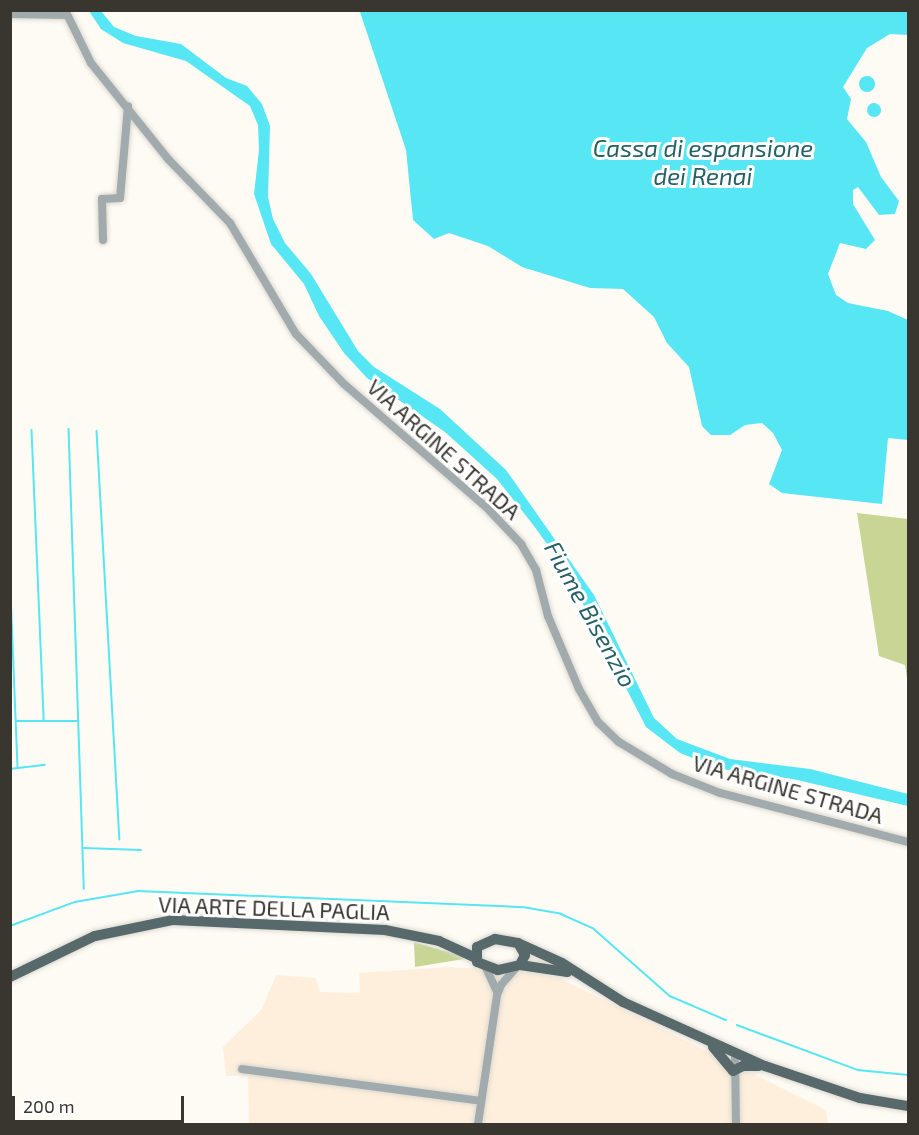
<!DOCTYPE html>
<style>
body{margin:0}
#map{position:relative;width:919px;height:1135px;overflow:hidden;background:#fefbf4;font-family:"Exo 2",sans-serif}
div>[style]{position:absolute}
[style*='--x']{left:calc(var(--x)*1px);top:calc(var(--y)*1px);width:calc(var(--w)*1px);rotate:calc(var(--a)*1deg)}
.industrial>*{inset:0;background:#feefdc}
.green>*{inset:0;background:#c8d595}
.water>*{inset:0;background:#57e6f3}
.round{border-radius:50%}
.stream>*{height:1.5px;margin:-0.75px;padding:0 0.75px;transform-origin:0.75px;border-radius:0.75px;background:#57e6f3}
.roads{filter:drop-shadow(0 0 2px #dad8d0) drop-shadow(0 0 2px #dad8d0)}
.minor>*{height:8px;margin:-4px;padding:0 4px;transform-origin:4px;border-radius:4px;background:#a1abad}
.major>*{height:10px;margin:-5px;padding:0 5px;transform-origin:5px;border-radius:5px;background:#58696c}
span{translate:-50% -50%;white-space:nowrap;text-align:center;line-height:1.15;-webkit-text-stroke:6px #fff;paint-order:stroke}
.street-label{font-size:22px;color:#38362e}
.water-label{font-size:24px;color:#256065;font-style:italic}
.frame{position:absolute;inset:0;border:12px solid #38362e;pointer-events:none}
.scale{position:absolute;left:12px;top:1096px;width:172px;height:27px;box-sizing:border-box;border:3px solid #38362e;border-top:0;padding-left:8px;font-size:18px;line-height:21px;white-space:nowrap;color:#38362e;-webkit-text-stroke:4px #fff;paint-order:stroke}
</style>
<div id="map">
<div class="industrial">
<div style="clip-path:polygon(449px 967px,529px 972px,561px 979px,826px 1110px,828px 1124px,249px 1124px,248px 1075px,226px 1076px,223px 1047px,262px 1009px,276px 975px,316px 978px,320px 992px,360px 993px,359px 973px)"></div>
</div>
<div class="green">
<div style="clip-path:polygon(857px 513px,908px 519px,908px 685px,905px 665px,879px 656px)"></div>
<div style="clip-path:polygon(414px 942px,462px 956px,464px 959px,415px 967px)"></div>
</div>
<div class="water">
<div style="clip-path:polygon(89px 11px,101px 11px,114px 27px,136px 36px,181px 44px,226px 78px,247px 86px,262px 104px,270px 126px,268px 197px,273px 219px,285px 243px,311px 274px,358px 351px,374px 367px,440px 409px,506px 470px,594px 595px,654px 718px,677px 739px,730px 759px,810px 769px,908px 794px,908px 806px,793px 779px,721px 769px,680px 753px,646px 727px,565px 569px,534px 526px,497px 479px,445px 432px,367px 378px,344px 353px,319px 316px,304px 284px,271px 244px,254px 194px,259px 150px,258px 125px,250px 106px,186px 61px,123px 43px,101px 29px)"></div>
<div style="clip-path:polygon(908px 11px,908px 35px,890px 34px,867px 48px,843px 87px,851px 99px,847px 119px,866px 142px,881px 177px,899px 201px,895px 214px,879px 215px,858px 187px,853px 190px,853px 204px,875px 240px,866px 249px,840px 243px,828px 274px,836px 295px,848px 303px,888px 311px,908px 320px,908px 440px,888px 438px,882px 504px,782px 493px,769px 484px,782px 450px,773px 433px,762px 423px,745px 425px,730px 435px,711px 435px,702px 426px,689px 367px,667px 343px,654px 317px,623px 289px,590px 288px,522px 267px,488px 246px,449px 233px,434px 239px,413px 220px,406px 150px,360px 12px)"></div>
<div class="round" style="left:859px;top:76px;width:16px;height:16px"></div>
<div class="round" style="left:867px;top:103px;width:14px;height:14px"></div>
</div>
<div class="stream">
<div style="--x:69;--y:429;--w:460;--a:88.1"></div>
<div style="--x:32;--y:430;--w:291;--a:87.6"></div>
<div style="--x:97;--y:431;--w:409;--a:86.8"></div>
<div style="--x:10;--y:568;--w:200;--a:87.7"></div>
<div style="--x:17;--y:721;--w:61;--a:0"></div>
<div style="--x:10;--y:769;--w:35;--a:-7"></div>
<div style="--x:84;--y:848;--w:57;--a:2"></div>
<div style="--x:10;--y:926;--w:69;--a:-20.3"></div>
<div style="--x:75;--y:902;--w:64;--a:-9.9"></div>
<div style="--x:138;--y:891;--w:385;--a:2.4"></div>
<div style="--x:523;--y:907;--w:39;--a:10"></div>
<div style="--x:561;--y:914;--w:35;--a:24"></div>
<div style="--x:593;--y:928;--w:103;--a:41.4"></div>
<div style="--x:670;--y:996;--w:61;--a:23.2"></div>
<div style="--x:737;--y:1025;--w:129;--a:20.4"></div>
<div style="--x:858;--y:1070;--w:50;--a:5.7"></div>
</div>
<div class="roads">
<div class="minor">
<div style="--x:65;--y:10;--w:59;--a:63.9"></div>
<div style="--x:91;--y:63;--w:124;--a:51.2"></div>
<div style="--x:169;--y:160;--w:88;--a:45.9"></div>
<div style="--x:230;--y:223;--w:129;--a:59.3"></div>
<div style="--x:296;--y:334;--w:69;--a:46.2"></div>
<div style="--x:344;--y:384;--w:189;--a:40.9"></div>
<div style="--x:487;--y:508;--w:50;--a:46.6"></div>
<div style="--x:521;--y:544;--w:30;--a:60"></div>
<div style="--x:536;--y:570;--w:48;--a:75.4"></div>
<div style="--x:548;--y:616;--w:79;--a:67"></div>
<div style="--x:579;--y:689;--w:38;--a:60"></div>
<div style="--x:598;--y:722;--w:29;--a:44"></div>
<div style="--x:619;--y:742;--w:62;--a:31.1"></div>
<div style="--x:672;--y:774;--w:52;--a:21.6"></div>
<div style="--x:720;--y:793;--w:194;--a:14.6"></div>
<div style="--x:10;--y:14;--w:57;--a:1"></div>
<div style="--x:103;--y:240;--w:41;--a:-91.4"></div>
<div style="--x:102;--y:199;--w:18;--a:-3"></div>
<div style="--x:120;--y:198;--w:92;--a:-85"></div>
<div style="--x:486;--y:968;--w:26;--a:65"></div>
<div style="--x:735;--y:1053;--w:71;--a:89.2"></div>
<div style="--x:242;--y:1069;--w:241;--a:7.6"></div>
<div style="--x:478;--y:1124;--w:130;--a:-81.6"></div>
<div style="--x:497;--y:995;--w:11;--a:-68"></div>
<div style="--x:501;--y:985;--w:23;--a:-49"></div>
</div>
<div class="major">
<div style="--x:495;--y:939;--w:23;--a:10"></div>
<div style="--x:518;--y:943;--w:14;--a:60"></div>
<div style="--x:525;--y:955;--w:11;--a:117"></div>
<div style="--x:520;--y:965;--w:23;--a:167"></div>
<div style="--x:498;--y:970;--w:22;--a:-159"></div>
<div style="--x:477;--y:962;--w:15;--a:-90"></div>
<div style="--x:477;--y:947;--w:20;--a:-24"></div>
<div style="--x:518;--y:943;--w:48;--a:24.4"></div>
<div style="--x:562;--y:963;--w:72;--a:32.6"></div>
<div style="--x:623;--y:1002;--w:156;--a:24.3"></div>
<div style="--x:765;--y:1066;--w:100;--a:18.6"></div>
<div style="--x:860;--y:1098;--w:49;--a:9.5"></div>
<div style="--x:520;--y:965;--w:48;--a:8.5"></div>
<div style="--x:10;--y:977;--w:94;--a:-25.8"></div>
<div style="--x:95;--y:936;--w:80;--a:-11.6"></div>
<div style="--x:173;--y:920;--w:212;--a:2.7"></div>
<div style="--x:385;--y:930;--w:55;--a:11.5"></div>
<div style="--x:439;--y:941;--w:41;--a:24.7"></div>
<div style="--x:713;--y:1047;--w:31;--a:50"></div>
<div style="--x:733;--y:1071;--w:11;--a:-27"></div>
<div style="--x:743;--y:1066;--w:16;--a:0"></div>
</div>
</div>
<div class="street-label">
<span style="left:444px;top:449px;rotate:42deg">VIA ARGINE STRADA</span>
<span style="left:788px;top:789px;rotate:16deg">VIA ARGINE STRADA</span>
<span style="left:274px;top:908px;rotate:2deg">VIA ARTE DELLA PAGLIA</span>
</div>
<div class="water-label">
<span style="left:703px;top:162px">Cassa di espansione<br>dei Renai</span>
<span style="left:591px;top:614px;rotate:61deg">Fiume Bisenzio</span>
</div>
<div class="frame"></div>
<div class="scale">200 m</div>
</div>
